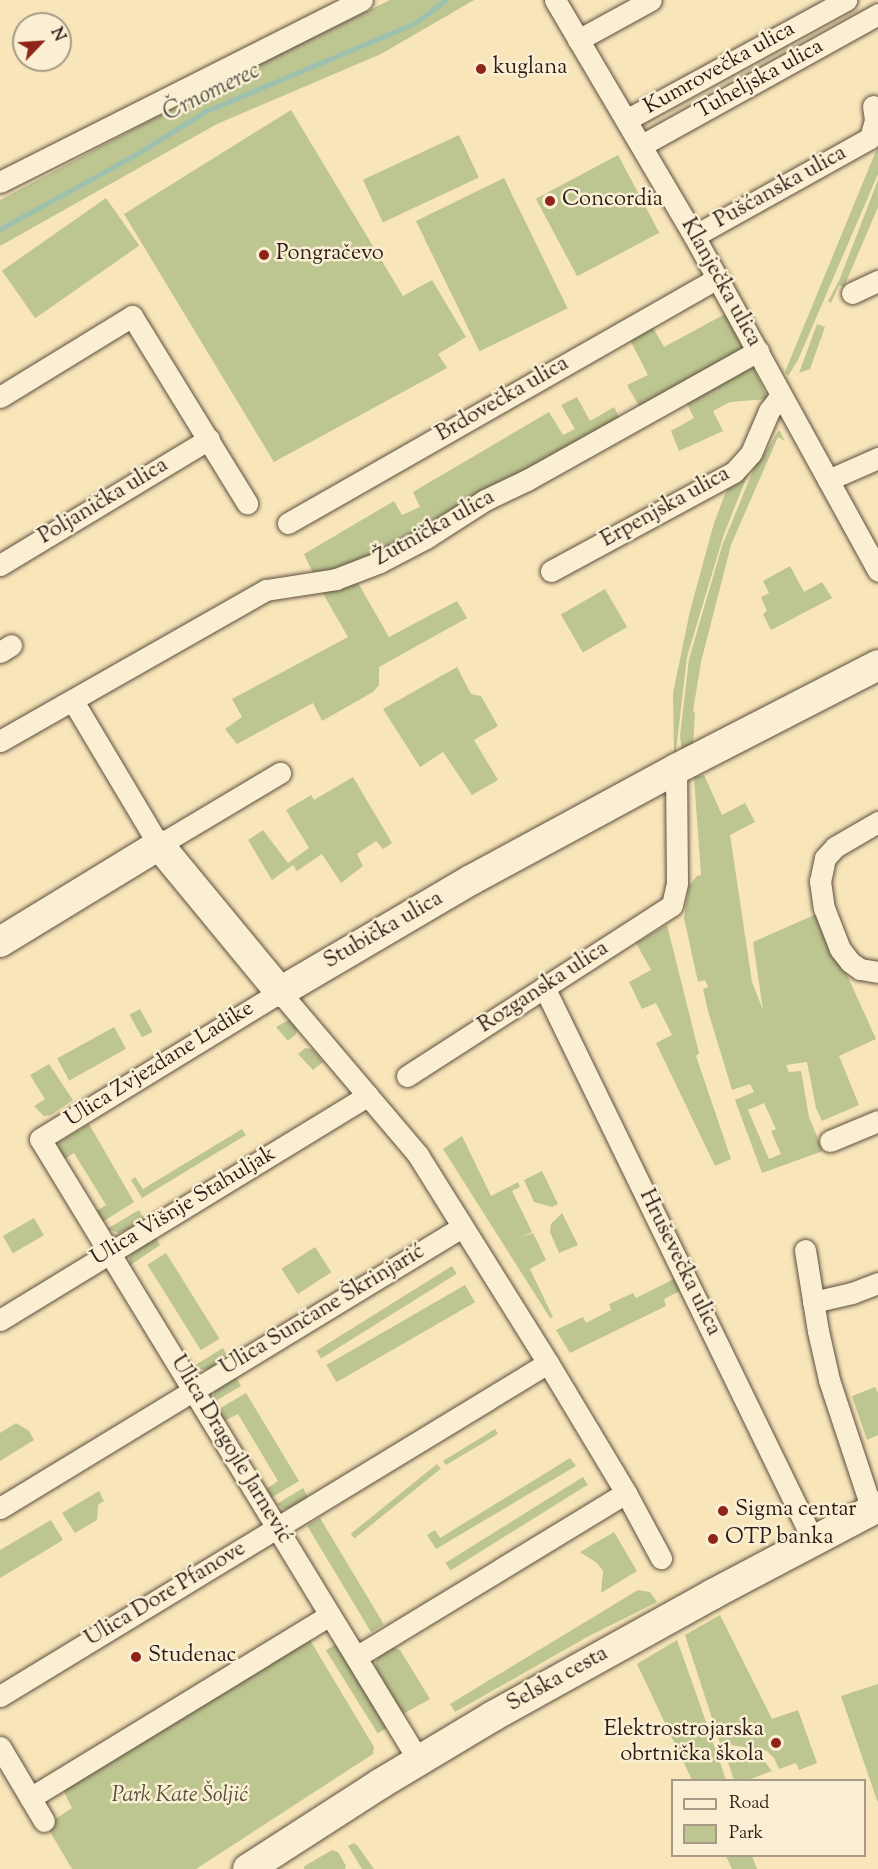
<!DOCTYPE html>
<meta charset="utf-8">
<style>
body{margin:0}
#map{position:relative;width:878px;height:1869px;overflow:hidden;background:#f8e6ba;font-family:"Sorts Mill Goudy",serif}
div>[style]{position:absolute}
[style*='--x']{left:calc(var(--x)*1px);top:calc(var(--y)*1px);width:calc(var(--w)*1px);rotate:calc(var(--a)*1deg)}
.green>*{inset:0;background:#bdc590;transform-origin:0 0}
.stream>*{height:5px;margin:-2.5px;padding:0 2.5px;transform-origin:2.5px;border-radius:2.5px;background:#9dc0af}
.roads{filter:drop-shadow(0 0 2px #5e4e40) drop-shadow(0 0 2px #5e4e40)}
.street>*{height:21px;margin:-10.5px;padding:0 10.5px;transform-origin:10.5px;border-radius:10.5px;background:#faefd2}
.secondary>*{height:30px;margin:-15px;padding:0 15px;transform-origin:15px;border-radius:15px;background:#faefd2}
.dots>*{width:16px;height:16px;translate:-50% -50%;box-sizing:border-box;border:3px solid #faefd2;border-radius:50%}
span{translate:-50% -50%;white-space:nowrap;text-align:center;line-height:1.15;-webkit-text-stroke:5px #faefd2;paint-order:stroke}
.poi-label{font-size:22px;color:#2b1c17}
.left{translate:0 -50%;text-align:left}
.right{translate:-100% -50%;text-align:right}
.street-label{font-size:22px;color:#2b1c17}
.park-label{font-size:22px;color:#574f3b;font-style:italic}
.water-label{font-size:24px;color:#53554c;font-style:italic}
.legend{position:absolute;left:671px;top:1779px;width:195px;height:78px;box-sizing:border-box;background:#faefd2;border:2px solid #a79b87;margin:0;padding:8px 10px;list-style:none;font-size:18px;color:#2b1c17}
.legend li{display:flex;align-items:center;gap:12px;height:30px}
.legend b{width:30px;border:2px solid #a79b87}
.north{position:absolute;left:12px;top:12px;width:60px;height:60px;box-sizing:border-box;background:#faefd2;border:2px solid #a79b87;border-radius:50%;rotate:65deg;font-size:16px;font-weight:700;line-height:24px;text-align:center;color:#2b1c17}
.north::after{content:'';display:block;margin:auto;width:21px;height:27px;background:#8f2418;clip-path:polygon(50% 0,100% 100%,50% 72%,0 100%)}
</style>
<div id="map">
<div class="green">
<div style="clip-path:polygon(390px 0,474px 0,381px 54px,217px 124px,0 246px,0 200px,232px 77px)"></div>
<div style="clip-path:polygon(291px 110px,403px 296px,432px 280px,466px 337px,438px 354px,447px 368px,274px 462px,124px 214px)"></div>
<div style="left:459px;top:135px;width:47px;height:106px;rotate:65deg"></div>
<div style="clip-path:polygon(878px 146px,878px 174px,798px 360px,788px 376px,785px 372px)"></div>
<div style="left:618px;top:155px;width:88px;height:93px;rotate:62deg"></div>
<div style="left:504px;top:178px;width:145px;height:98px;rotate:64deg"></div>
<div style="clip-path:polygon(878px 180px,878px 207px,844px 287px,839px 285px,831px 303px,828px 301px,839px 281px)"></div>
<div style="left:106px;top:198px;width:58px;height:127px;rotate:55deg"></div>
<div style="clip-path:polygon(725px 314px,747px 351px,641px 410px,627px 385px,648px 375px,628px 336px,651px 324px,664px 347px)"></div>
<div style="clip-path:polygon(817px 324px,825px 327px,810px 369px,799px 373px)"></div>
<div style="clip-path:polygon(750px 361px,768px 399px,730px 402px,713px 411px,723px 431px,679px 451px,671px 431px,694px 418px,684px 398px)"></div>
<div style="clip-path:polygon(577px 397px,590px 421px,614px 407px,621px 420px,378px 556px,314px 575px,304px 554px,394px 501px,402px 515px,420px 507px,413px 492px,549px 412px,563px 435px,575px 429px,561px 405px)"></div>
<div style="clip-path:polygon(779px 430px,785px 441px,778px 437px,731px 545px,701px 662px,693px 711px,695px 712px,693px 747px,682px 752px,680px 736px,689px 659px,722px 546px,757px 461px,762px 458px)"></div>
<div style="clip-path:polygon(752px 464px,724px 534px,687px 657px,676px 751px,674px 755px,673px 693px,690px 611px,714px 523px,727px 489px,738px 484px)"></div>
<div style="clip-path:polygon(790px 566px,804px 592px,822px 582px,832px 598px,771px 630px,763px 614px,767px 611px,761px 597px,769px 593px,763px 581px)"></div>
<div style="clip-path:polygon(357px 581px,389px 637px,457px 601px,467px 618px,379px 667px,379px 685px,373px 692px,322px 721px,313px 703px,237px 744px,225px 729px,242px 717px,232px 699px,348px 637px,321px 590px)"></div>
<div style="left:605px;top:589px;width:44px;height:51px;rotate:60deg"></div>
<div style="clip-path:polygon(457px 667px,471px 694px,481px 696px,498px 726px,474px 740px,498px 780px,472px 795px,443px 752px,420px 767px,383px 709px)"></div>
<div style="clip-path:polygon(evenodd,704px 775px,722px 815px,745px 803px,755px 822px,730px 835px,752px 982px,763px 1010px,753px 942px,819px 913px,876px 1039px,839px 1056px,859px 1105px,822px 1121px,816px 1108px,807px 1062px,786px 1065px,789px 1072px,801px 1071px,809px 1117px,823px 1151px,762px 1173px,735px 1100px,754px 1092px,750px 1084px,732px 1090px,708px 1011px,703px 989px,708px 987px,705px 980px,698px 982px,684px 918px,689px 886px,697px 876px,701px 875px,694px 777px,704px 775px,764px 1103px,776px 1129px,771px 1131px,781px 1154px,769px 1159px,748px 1110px,764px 1103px)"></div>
<div style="clip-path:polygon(353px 777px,392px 843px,383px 849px,376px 841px,357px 854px,363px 866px,341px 883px,322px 854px,297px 871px,293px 865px,272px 880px,248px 840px,263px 830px,288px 863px,309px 848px,286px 810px,311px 795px,314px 800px)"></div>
<div style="clip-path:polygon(667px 925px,699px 1053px,696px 1056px,731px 1159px,715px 1166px,656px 1043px,672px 1035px,656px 1003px,642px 1009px,629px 982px,651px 970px,636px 943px)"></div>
<div style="left:140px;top:1009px;width:26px;height:12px;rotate:61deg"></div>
<div style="clip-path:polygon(292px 1018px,298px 1025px,296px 1034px,288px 1041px,276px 1027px)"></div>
<div style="left:114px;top:1027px;width:25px;height:65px;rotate:61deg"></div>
<div style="clip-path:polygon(305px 1048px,312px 1049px,323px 1062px,313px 1070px,298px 1054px)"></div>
<div style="clip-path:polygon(49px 1064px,73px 1100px,51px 1115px,44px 1116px,34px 1106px,45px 1099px,30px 1075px)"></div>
<div style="clip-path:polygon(89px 1124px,134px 1202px,101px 1223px,95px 1212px,106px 1205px,74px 1153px,63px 1160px,59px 1152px,59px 1142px)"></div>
<div style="clip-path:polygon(242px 1129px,246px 1135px,142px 1198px,131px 1180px,135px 1177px,143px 1189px)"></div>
<div style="clip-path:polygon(462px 1136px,491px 1196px,518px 1182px,520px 1187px,512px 1191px,532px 1232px,519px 1238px,533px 1233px,546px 1260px,530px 1269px,553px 1317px,550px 1318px,443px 1149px)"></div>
<div style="clip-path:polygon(542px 1171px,558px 1204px,552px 1207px,534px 1202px,524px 1180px)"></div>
<div style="clip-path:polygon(139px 1210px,145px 1221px,119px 1233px,107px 1229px)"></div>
<div style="clip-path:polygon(562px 1213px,578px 1245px,559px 1253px,550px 1232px,551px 1224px)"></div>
<div style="left:34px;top:1218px;width:20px;height:36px;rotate:60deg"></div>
<div style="clip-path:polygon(155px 1236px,160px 1245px,129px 1266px,130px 1257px,135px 1248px)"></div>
<div style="left:315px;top:1247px;width:30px;height:40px;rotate:57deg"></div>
<div style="left:166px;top:1253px;width:101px;height:22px;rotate:58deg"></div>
<div style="left:452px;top:1266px;width:9px;height:160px;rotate:58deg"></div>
<div style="clip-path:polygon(676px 1278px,682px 1290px,664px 1299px,666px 1306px,570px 1353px,556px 1330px,583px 1317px,586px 1323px,611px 1310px,609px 1304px,633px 1293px,636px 1298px)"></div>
<div style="left:465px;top:1285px;width:20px;height:160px;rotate:60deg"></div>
<div style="clip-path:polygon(223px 1348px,228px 1358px,212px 1368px,204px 1370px,192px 1367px)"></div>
<div style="clip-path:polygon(235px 1375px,241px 1386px,214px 1402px,214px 1393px,220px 1385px)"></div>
<div style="clip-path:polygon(875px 1387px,878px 1393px,878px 1435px,867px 1440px,852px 1396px)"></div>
<div style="clip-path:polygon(246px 1393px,299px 1481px,271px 1498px,266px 1489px,278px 1481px,238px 1414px,224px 1421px,217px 1410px)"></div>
<div style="clip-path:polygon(16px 1423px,29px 1431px,34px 1440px,0 1461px,0 1433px)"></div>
<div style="clip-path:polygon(495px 1429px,498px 1434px,446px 1465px,443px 1461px)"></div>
<div style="clip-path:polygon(570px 1458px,576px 1466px,436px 1549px,427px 1535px,435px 1530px,440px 1538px)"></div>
<div style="left:437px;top:1464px;width:6px;height:111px;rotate:51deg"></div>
<div style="left:583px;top:1477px;width:9px;height:162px;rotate:58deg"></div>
<div style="clip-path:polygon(303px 1488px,309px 1499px,293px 1508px,284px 1509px,277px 1504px)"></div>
<div style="clip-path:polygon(99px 1491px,104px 1501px,98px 1505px,97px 1520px,75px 1533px,62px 1513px)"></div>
<div style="left:320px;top:1518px;width:124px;height:15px;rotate:59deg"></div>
<div style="clip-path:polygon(51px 1520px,63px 1540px,0 1578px,0 1550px)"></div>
<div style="clip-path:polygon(614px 1532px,637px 1571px,601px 1593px,603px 1571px,597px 1563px,580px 1552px)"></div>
<div style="clip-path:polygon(638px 1590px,650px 1592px,657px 1602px,589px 1636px,455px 1712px,450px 1704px)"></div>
<div style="clip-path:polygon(720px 1615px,772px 1719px,798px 1710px,817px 1763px,799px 1770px,796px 1763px,779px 1769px,774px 1758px,767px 1751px,720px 1743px,685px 1635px)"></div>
<div style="clip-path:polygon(305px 1639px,310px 1640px,374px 1747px,373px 1754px,196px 1869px,72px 1869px,46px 1825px,72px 1808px,63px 1790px)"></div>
<div style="clip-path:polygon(677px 1640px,697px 1696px,726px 1780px,692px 1780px,637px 1664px)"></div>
<div style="left:336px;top:1644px;width:98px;height:12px;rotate:58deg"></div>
<div style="clip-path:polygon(391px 1646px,400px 1650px,430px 1699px,403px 1714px,375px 1666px,378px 1655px)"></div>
<div style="clip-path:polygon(878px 1684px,878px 1803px,841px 1696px)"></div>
<div style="clip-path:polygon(729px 1752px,762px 1758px,772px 1771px,748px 1780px,734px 1780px,725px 1754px)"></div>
<div style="clip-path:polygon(353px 1843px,357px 1845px,374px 1869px,362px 1869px,348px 1846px)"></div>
<div style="clip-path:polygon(332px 1850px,338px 1852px,346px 1866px,345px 1869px,305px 1869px,303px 1867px)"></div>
<div style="clip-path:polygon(726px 1856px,752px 1856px,757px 1869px,732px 1869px)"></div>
</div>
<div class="stream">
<div style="--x:0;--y:229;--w:158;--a:-28.8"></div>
<div style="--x:138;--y:153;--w:80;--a:-31.7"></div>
<div style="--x:206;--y:111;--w:227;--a:-22.8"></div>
<div style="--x:415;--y:23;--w:38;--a:-37"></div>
</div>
<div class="roads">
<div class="street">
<div style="--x:555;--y:0;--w:274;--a:59.5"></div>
<div style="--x:694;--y:236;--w:382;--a:61.2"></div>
<div style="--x:578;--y:40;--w:83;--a:-28.7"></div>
<div style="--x:626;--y:120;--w:251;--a:-28.6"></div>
<div style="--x:642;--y:145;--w:270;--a:-29"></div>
<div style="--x:0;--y:182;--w:405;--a:-26.7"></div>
<div style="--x:694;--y:236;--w:201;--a:-29.1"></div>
<div style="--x:870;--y:138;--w:19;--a:-74"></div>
<div style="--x:875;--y:120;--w:14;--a:-98"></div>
<div style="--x:852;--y:293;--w:29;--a:-25"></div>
<div style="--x:0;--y:397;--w:155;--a:-31.5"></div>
<div style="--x:132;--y:316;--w:220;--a:58.4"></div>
<div style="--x:828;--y:480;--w:55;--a:-23.7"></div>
<div style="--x:288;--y:523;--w:495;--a:-29.7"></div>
<div style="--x:0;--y:565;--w:244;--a:-31.1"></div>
<div style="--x:551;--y:571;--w:208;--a:-28.4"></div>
<div style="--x:734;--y:472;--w:25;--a:-48"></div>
<div style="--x:751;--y:453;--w:46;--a:-66.8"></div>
<div style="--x:769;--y:411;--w:20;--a:-53"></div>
<div style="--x:0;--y:652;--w:13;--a:-32"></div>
<div style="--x:73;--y:701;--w:168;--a:59.2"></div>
<div style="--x:159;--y:845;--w:141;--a:-30.8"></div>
<div style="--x:0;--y:741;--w:306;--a:-29.6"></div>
<div style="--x:266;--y:590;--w:71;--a:-8.9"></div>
<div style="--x:336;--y:579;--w:47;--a:-21.1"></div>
<div style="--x:380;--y:562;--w:52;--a:-27.6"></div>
<div style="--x:426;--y:538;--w:70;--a:-32.8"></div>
<div style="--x:485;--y:500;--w:47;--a:-25.5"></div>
<div style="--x:527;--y:480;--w:265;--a:-29.2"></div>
<div style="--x:878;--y:822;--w:50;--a:149.8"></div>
<div style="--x:835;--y:847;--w:15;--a:132"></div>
<div style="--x:825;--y:858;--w:24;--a:102"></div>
<div style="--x:820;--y:881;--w:27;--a:82"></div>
<div style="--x:824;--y:908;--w:44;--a:68.7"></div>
<div style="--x:840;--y:949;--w:16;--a:52"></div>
<div style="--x:850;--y:962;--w:12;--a:35"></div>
<div style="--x:860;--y:969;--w:18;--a:9"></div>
<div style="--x:544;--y:987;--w:615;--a:64.06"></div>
<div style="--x:407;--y:1076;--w:315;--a:-32.8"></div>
<div style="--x:672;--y:905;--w:23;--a:-77"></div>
<div style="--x:677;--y:883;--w:114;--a:-90.5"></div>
<div style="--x:830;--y:1141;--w:52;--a:-22.6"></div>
<div style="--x:805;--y:1250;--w:82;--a:80.9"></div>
<div style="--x:818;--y:1331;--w:50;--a:77.3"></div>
<div style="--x:829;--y:1380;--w:137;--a:71.7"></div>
<div style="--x:813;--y:1302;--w:40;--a:-13"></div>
<div style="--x:852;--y:1293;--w:28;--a:-21"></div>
<div style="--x:0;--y:1320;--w:431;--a:-31.4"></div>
<div style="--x:0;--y:1508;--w:541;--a:-31.31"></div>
<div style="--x:356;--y:1657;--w:316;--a:-31.3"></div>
<div style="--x:0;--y:1696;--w:641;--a:-31.29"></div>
<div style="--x:0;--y:1747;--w:86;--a:59.3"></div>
<div style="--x:419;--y:1761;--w:728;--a:-121.35"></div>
<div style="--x:40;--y:1139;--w:281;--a:-31.5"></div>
<div style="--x:280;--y:992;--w:214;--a:49.7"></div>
<div style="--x:418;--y:1155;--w:245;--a:58"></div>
<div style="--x:548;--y:1363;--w:152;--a:59"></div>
<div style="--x:626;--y:1493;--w:74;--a:61.7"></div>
<div style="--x:30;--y:1798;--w:351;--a:-31.4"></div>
</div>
<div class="secondary">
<div style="--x:0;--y:942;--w:186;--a:-31.4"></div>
<div style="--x:159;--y:845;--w:190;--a:50.5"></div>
<div style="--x:280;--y:992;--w:221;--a:-30.4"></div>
<div style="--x:471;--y:880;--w:233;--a:-28.4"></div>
<div style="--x:676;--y:769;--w:227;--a:-27.2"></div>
<div style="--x:248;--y:1869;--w:157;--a:-32.8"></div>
<div style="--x:380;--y:1784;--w:132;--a:-31"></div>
<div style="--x:493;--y:1716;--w:252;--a:-29"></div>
<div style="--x:713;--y:1594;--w:187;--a:-27.8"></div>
</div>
</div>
<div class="dots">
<div style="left:481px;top:69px;background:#8f2418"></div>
<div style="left:550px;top:201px;background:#8f2418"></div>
<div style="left:264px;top:255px;background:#8f2418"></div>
<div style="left:723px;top:1511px;background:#8f2418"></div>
<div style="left:713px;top:1539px;background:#8f2418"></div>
<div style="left:136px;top:1657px;background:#8f2418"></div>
<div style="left:776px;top:1743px;background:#8f2418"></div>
</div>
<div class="poi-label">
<span class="left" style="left:493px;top:69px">kuglana</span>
<span class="left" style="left:562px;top:201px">Concordia</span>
<span class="left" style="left:276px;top:255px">Pongračevo</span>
<span class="left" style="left:735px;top:1511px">Sigma centar</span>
<span class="left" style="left:725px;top:1539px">OTP banka</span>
<span class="left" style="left:148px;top:1657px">Studenac</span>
<span class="right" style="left:764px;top:1743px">Elektrostrojarska<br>obrtnička škola</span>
</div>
<div class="street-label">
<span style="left:720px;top:69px;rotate:-29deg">Kumrovečka ulica</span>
<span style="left:760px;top:80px;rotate:-29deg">Tuheljska ulica</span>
<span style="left:781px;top:188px;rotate:-29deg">Pušćanska ulica</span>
<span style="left:720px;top:283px;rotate:61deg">Klanječka ulica</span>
<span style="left:503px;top:400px;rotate:-30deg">Brdovečka ulica</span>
<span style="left:104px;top:502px;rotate:-31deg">Poljanička ulica</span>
<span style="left:666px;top:508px;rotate:-29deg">Erpenjska ulica</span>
<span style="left:435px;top:529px;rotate:-29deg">Žutnička ulica</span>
<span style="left:384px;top:931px;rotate:-30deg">Stubička ulica</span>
<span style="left:544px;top:988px;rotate:-33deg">Rozganska ulica</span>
<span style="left:160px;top:1065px;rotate:-32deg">Ulica Zvjezdane Ladike</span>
<span style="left:184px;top:1207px;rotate:-31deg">Ulica Višnje Stahuljak</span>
<span style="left:679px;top:1263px;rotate:64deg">Hruševečka ulica</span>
<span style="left:323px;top:1311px;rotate:-31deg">Ulica Sunčane Škrinjarić</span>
<span style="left:230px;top:1450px;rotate:59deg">Ulica Dragojle Jarnević</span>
<span style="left:166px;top:1595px;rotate:-31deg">Ulica Dore Pfanove</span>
<span style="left:558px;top:1680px;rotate:-29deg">Selska cesta</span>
</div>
<div class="park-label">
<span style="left:180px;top:1797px">Park Kate Šoljić</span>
</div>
<div class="water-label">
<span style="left:212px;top:93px;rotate:-26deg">Črnomerec</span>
</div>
<ul class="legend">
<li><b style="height:8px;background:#faefd2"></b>Road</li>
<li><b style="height:16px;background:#bdc590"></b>Park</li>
</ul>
<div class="north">N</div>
</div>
